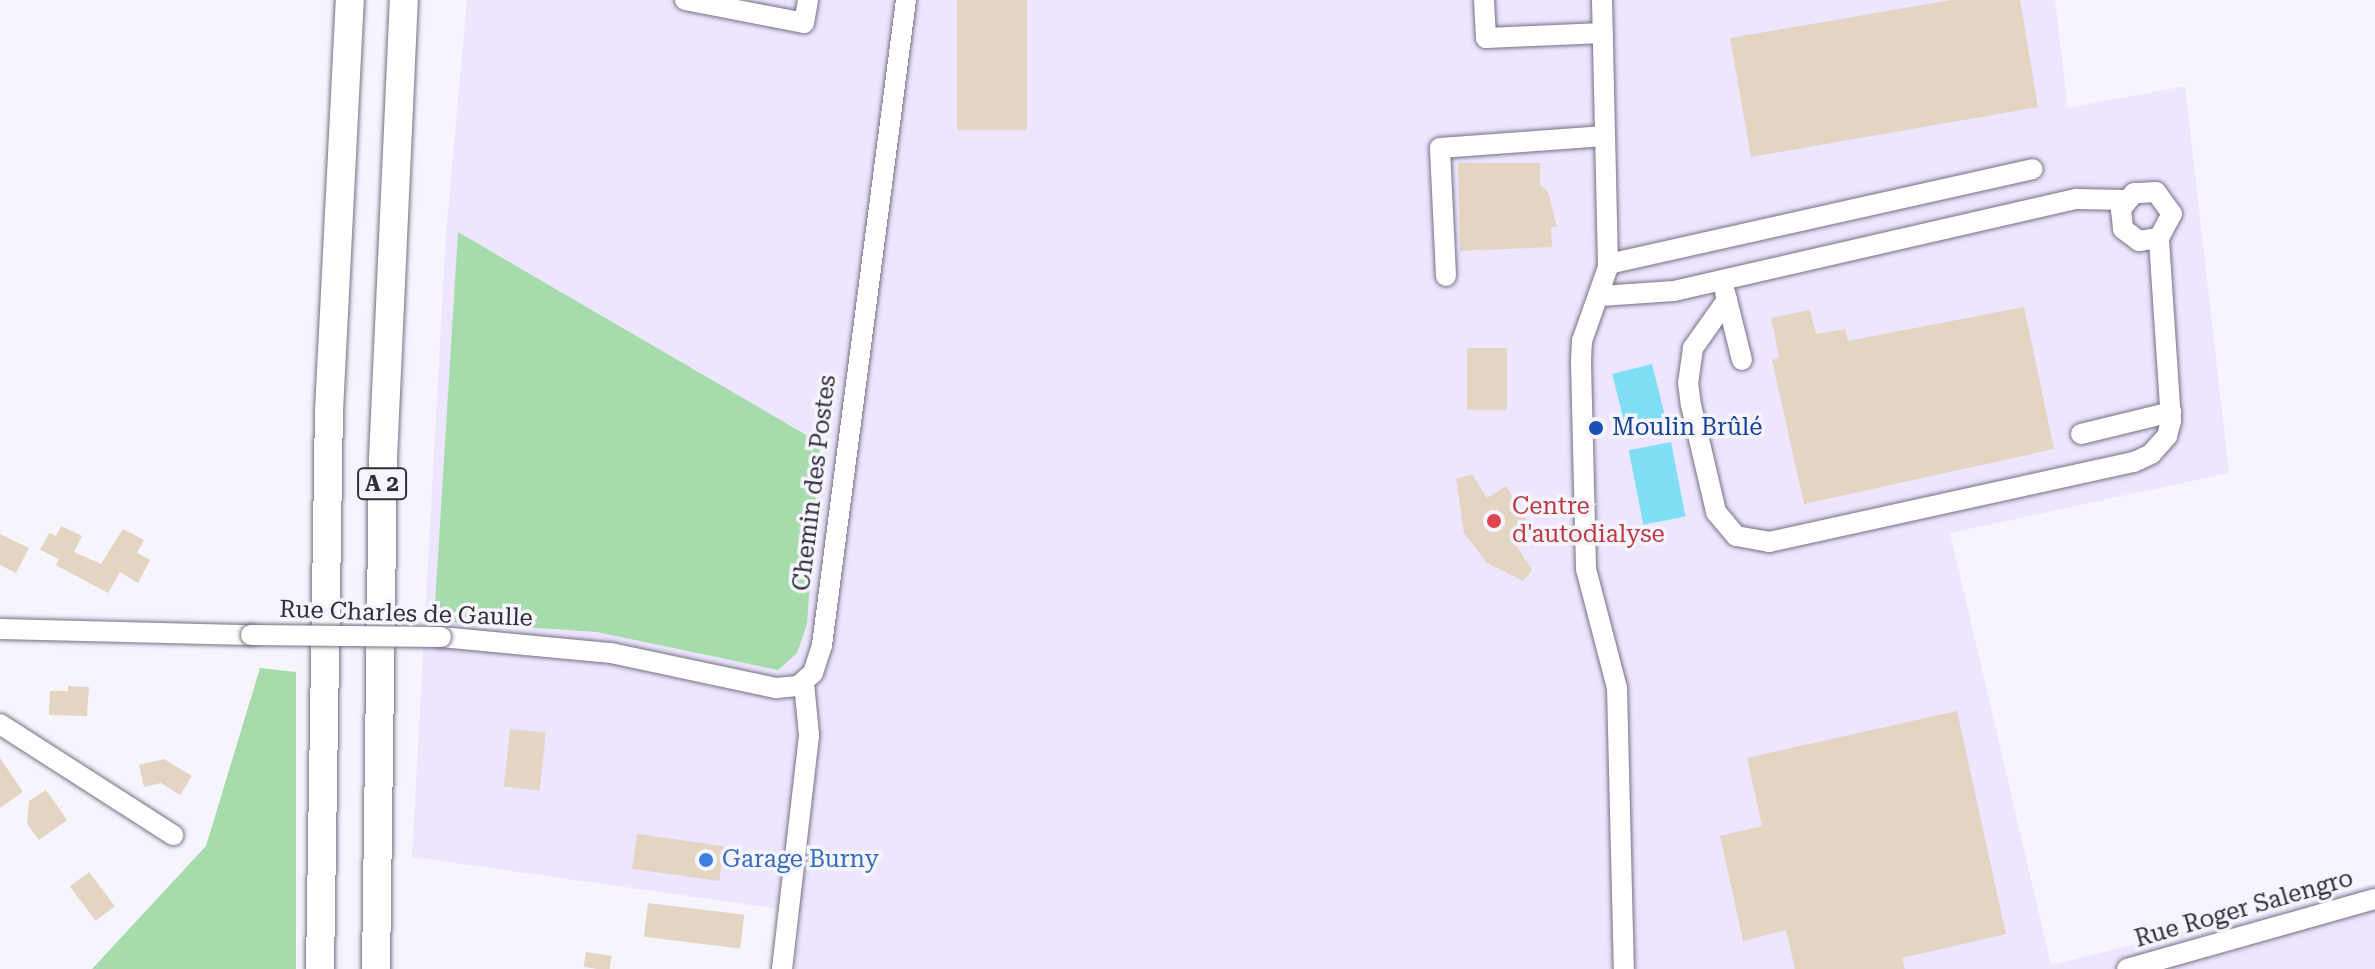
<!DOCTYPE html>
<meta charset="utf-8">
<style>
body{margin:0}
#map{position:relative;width:2375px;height:969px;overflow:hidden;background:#f6f4fd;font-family:"Roboto Serif",serif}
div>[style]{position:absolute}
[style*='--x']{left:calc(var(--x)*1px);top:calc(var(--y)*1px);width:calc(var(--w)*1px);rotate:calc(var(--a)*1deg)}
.built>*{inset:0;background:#ede6fe}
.green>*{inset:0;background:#a6dcac}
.water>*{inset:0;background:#7edff6;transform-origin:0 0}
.building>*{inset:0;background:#e4d4c2;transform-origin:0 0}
.roads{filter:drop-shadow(0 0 2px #767084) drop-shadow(0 0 2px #767084)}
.minor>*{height:20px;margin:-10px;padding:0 10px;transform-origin:10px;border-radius:10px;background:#fff}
.highway>*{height:28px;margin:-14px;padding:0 14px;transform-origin:14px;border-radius:14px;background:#fff}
.bridges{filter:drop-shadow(0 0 2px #767084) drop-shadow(0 0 2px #767084)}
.minor-bridge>*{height:20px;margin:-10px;padding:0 10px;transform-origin:10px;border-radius:10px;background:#fff}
.dots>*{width:22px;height:22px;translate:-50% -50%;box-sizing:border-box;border:4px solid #f6f4fd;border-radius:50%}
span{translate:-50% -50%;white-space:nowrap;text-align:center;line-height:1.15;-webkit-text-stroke:7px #f6f4fd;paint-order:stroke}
.shield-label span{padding:2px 6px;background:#f6f4fd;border:2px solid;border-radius:6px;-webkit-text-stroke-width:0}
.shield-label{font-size:22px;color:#302e36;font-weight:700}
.transit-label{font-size:24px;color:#164399}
.left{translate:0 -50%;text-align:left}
.street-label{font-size:24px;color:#302e36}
.health-label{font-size:24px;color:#be3a42}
.shop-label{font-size:24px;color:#366cbe}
</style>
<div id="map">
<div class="built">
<div style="clip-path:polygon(467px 0,2055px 0,2068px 108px,2185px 86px,2229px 473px,1950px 533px,2051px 965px,2375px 884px,2375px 969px,795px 969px,801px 912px,412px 857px,446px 234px)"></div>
</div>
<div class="green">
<div style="clip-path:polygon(458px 232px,820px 443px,807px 624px,797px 653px,778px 670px,597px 632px,434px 621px)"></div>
<div style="clip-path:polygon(260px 668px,296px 672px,296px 969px,92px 969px,206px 846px)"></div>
</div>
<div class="water">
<div style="left:1652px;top:364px;width:67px;height:41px;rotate:76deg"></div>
<div style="left:1671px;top:442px;width:76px;height:43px;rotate:79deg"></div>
</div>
<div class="building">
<div style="left:957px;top:0;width:70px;height:130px"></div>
<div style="clip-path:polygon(1951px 0,2020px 0,2038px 107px,1751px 157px,1730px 38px)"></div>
<div style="clip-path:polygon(1458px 163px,1540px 163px,1540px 185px,1548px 192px,1557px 227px,1551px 227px,1552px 247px,1460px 251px)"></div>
<div style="clip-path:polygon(2024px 307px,2054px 449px,1804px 504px,1772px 360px,1779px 358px,1771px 318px,1810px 310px,1816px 334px,1845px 329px,1848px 341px)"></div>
<div style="left:1467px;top:348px;width:40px;height:62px"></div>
<div style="clip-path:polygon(1472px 474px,1487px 498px,1506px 486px,1528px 523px,1509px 534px,1532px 570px,1523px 581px,1487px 563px,1464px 533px,1456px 479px)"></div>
<div style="clip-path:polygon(61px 526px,82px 536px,74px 552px,101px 564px,123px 529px,144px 540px,137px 553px,150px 560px,138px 583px,120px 572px,108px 593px,56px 565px,59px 559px,40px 550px,49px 533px,56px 536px)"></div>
<div style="clip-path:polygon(0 534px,29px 548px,16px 573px,0 565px)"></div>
<div style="clip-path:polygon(68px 686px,89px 687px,87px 716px,49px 715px,50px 691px,68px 691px)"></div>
<div style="clip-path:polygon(1957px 711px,2006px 934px,1902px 958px,1905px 969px,1795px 969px,1786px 930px,1743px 941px,1720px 836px,1762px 826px,1747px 758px)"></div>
<div style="left:510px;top:729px;width:36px;height:58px;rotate:6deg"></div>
<div style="clip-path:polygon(0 758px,23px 792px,0 808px)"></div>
<div style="clip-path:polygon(164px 759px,192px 776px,180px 795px,161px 783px,144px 787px,139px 765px)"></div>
<div style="clip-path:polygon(46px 790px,67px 820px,39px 840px,27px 824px,29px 801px)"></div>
<div style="left:637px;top:834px;width:88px;height:35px;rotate:8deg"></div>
<div style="left:89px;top:872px;width:43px;height:24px;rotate:53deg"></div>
<div style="left:648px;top:903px;width:97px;height:34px;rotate:7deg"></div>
<div style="left:586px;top:952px;width:26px;height:15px;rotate:9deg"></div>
</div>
<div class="roads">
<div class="minor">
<div style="--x:685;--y:0;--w:121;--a:10.9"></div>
<div style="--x:804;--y:23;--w:23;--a:-80"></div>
<div style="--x:1484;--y:0;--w:38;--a:87"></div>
<div style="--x:1486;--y:38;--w:117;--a:-2.4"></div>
<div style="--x:1602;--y:0;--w:267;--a:88.7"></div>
<div style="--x:1608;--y:267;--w:78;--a:109.4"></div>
<div style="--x:1582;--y:341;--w:22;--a:93"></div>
<div style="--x:1581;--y:363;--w:206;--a:88.6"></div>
<div style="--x:1586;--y:569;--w:123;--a:75.4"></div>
<div style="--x:1617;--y:688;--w:281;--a:88.6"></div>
<div style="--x:1608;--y:264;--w:435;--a:-12.6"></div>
<div style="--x:1446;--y:276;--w:128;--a:-92.7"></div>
<div style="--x:1440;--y:148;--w:165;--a:-4.2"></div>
<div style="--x:1725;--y:292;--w:70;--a:76"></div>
<div style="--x:1601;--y:296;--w:73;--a:-3.9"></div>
<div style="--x:1674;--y:291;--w:413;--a:-12.9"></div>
<div style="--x:2077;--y:199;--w:48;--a:1.2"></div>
<div style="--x:1727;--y:300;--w:59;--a:125.3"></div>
<div style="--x:1693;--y:348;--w:34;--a:98"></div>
<div style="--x:1688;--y:382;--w:23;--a:83"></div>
<div style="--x:1691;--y:405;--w:110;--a:76.8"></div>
<div style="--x:1716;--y:512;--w:31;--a:50"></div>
<div style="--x:1736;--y:536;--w:34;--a:10"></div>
<div style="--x:1769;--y:542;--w:374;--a:-12.4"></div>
<div style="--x:2134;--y:462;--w:19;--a:-25"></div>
<div style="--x:2151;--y:454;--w:24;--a:-48"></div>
<div style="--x:2167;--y:436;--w:16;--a:-75"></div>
<div style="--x:2171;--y:421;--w:183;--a:-93.8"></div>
<div style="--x:2159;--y:238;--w:27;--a:-62"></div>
<div style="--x:2172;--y:214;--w:27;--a:-126"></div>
<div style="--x:2156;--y:192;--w:22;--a:177"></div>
<div style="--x:2134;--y:193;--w:21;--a:129"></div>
<div style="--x:2121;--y:209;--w:20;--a:84"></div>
<div style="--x:2123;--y:229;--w:20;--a:37"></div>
<div style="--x:2139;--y:241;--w:20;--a:-9"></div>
<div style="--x:2081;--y:434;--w:93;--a:-13.7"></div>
<div style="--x:0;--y:629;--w:251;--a:1.4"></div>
<div style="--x:441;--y:637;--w:171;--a:5.4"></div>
<div style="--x:611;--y:653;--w:169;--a:12"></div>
<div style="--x:776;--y:688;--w:22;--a:-5"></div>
<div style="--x:798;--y:686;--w:20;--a:-41"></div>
<div style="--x:813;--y:673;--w:29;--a:-72"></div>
<div style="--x:822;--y:645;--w:650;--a:-82.58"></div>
<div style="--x:0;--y:724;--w:206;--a:32.7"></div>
<div style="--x:782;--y:969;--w:236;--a:-83.4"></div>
<div style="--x:809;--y:735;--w:52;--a:-95.5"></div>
<div style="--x:2127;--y:969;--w:258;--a:-15.8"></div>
</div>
<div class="highway">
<div style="--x:320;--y:969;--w:558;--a:-89.08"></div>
<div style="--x:329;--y:411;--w:412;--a:-87.1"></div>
<div style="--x:376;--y:969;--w:510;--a:-89.21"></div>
<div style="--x:383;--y:459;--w:459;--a:-87.4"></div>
</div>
</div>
<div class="bridges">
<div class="minor-bridge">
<div style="--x:251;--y:635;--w:190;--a:0.6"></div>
</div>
</div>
<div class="dots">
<div style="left:1596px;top:428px;background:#1a4fb4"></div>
<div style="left:1494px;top:521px;background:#e0444e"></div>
<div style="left:706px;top:860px;background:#3f7fe0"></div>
</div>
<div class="shield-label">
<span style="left:382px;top:484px">A 2</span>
</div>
<div class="transit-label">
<span class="left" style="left:1612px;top:428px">Moulin Brûlé</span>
</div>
<div class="street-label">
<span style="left:815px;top:483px;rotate:-83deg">Chemin des Postes</span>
<span style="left:406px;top:614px;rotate:2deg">Rue Charles de Gaulle</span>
<span style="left:2244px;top:909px;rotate:-16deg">Rue Roger Salengro</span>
</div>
<div class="health-label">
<span class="left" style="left:1512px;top:521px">Centre<br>d'autodialyse</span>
</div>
<div class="shop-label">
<span class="left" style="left:722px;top:860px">Garage Burny</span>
</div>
</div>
